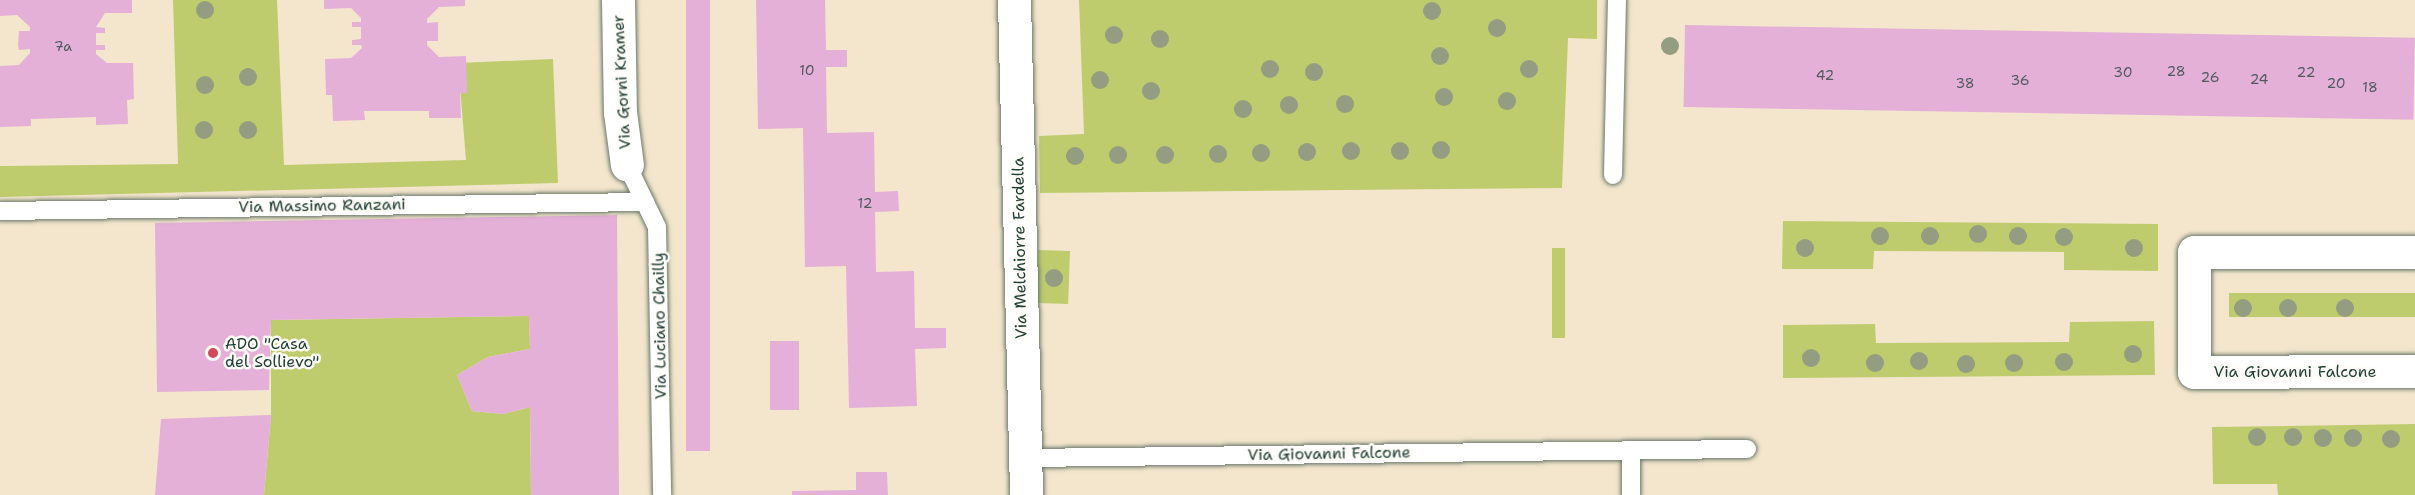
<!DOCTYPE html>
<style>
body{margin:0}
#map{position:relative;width:2415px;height:495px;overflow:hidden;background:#f3e6cd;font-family:"Shantell Sans",sans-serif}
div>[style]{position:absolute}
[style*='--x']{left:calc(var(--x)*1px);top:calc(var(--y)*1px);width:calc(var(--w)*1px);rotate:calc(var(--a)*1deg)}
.green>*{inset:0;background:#becc6e;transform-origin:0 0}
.building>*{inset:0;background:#e4b0d8;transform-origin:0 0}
.roads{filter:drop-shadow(0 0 2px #69786a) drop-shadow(0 0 2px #69786a)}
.service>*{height:18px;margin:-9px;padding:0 9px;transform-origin:9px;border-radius:9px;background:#fff}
.minor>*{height:33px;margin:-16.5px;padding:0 16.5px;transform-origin:16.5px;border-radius:16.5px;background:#fff}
.trees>*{width:18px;height:18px;margin:-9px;border-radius:50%;background:#949d81}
.dots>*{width:16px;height:16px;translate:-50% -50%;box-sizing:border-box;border:3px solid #fdfcf7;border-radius:50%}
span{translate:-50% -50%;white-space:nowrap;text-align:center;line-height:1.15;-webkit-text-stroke:5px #fdfcf7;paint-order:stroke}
.number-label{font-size:14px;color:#505a5d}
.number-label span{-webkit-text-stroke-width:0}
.street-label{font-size:16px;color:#1f3d34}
.poi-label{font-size:16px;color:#1f3d34}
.left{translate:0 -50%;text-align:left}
</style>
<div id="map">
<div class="green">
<div style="clip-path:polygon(173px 0,277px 0,284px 165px,466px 160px,458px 63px,553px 59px,558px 183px,0 197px,0 166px,178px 164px)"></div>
<div style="clip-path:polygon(1079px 0,1597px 0,1597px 39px,1568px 38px,1562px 188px,1040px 193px,1039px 136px,1084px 134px)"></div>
<div style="clip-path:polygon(1783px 221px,2158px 224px,2158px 271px,2064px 270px,2064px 252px,1874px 251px,1873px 269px,1782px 269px)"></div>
<div style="left:1552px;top:248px;width:13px;height:90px"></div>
<div style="left:1038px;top:250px;width:32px;height:53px;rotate:2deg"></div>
<div style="left:2415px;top:293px;width:24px;height:186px;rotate:90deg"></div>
<div style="clip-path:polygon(529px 316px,530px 349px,488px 357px,457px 375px,472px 411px,503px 414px,530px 407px,531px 495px,264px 495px,271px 415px,271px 320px)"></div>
<div style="clip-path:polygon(2154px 321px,2155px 375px,1783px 378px,1783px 325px,1875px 324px,1876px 343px,2069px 342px,2070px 322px)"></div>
<div style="clip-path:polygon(2415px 424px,2415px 495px,2278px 495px,2277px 484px,2213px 484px,2212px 427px)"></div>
</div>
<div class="building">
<div style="clip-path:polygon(0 0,132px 0,132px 13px,105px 13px,96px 27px,105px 28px,105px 33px,96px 33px,96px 45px,105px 45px,105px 50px,96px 50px,96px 54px,107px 63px,133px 63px,134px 99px,127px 100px,128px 124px,96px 125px,96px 117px,31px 119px,31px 126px,0 127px,0 66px,19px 65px,30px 53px,30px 49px,19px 50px,18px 46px,19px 31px,30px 31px,30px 27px,17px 15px,0 16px)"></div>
<div style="clip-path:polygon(324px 0,465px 0,465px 6px,439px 7px,427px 19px,427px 23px,438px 22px,438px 41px,427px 41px,427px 45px,439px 57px,466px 56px,467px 93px,460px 93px,461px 118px,429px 118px,429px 111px,364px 111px,365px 120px,333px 121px,332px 95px,326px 95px,325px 59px,351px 58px,362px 48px,361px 45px,352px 45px,352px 40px,361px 39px,361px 27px,352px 27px,352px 22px,361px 22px,361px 18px,351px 8px,324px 9px)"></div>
<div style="left:686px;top:0;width:24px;height:451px"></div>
<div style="clip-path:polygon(756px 0,825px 0,826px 50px,847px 50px,847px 67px,826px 67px,827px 133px,874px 132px,875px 192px,898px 191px,899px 211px,875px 212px,876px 272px,914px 271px,915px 328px,946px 328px,946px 348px,915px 349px,917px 406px,849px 408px,846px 266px,805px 267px,803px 128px,758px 129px)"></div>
<div style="left:1685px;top:25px;width:730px;height:82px;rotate:1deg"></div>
<div style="clip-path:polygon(617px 215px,619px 495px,531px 495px,530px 407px,503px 414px,472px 411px,457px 375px,488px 357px,530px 349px,529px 316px,271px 320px,269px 390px,157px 392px,155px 223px)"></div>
<div style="left:770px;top:341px;width:29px;height:69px"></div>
<div style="clip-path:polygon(271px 415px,264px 495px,155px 495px,161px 419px)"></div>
<div style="clip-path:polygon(856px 472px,887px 472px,888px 495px,792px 495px,792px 491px,856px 490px)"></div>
</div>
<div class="roads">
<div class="service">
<div style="--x:627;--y:165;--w:69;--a:64.2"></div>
<div style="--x:657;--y:227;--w:268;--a:88.9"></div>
<div style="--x:1613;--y:175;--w:175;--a:-88.7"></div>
<div style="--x:0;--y:211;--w:645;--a:-0.8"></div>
<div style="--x:1026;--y:458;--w:721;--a:-0.72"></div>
<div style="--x:1631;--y:495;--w:44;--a:-90"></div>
</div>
<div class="minor">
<div style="--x:618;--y:0;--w:112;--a:89"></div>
<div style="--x:620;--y:112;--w:53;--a:82.5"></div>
<div style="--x:1014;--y:0;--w:495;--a:88.6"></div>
<div style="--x:2415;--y:252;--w:221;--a:180"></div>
<div style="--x:2194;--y:252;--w:120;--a:90"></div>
<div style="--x:2194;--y:372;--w:221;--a:-0.3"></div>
</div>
</div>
<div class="trees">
<div style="left:205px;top:10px"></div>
<div style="left:1432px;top:11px"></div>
<div style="left:1497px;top:28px"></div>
<div style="left:1114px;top:35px"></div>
<div style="left:1160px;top:39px"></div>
<div style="left:1670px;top:46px"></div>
<div style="left:1440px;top:56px"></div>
<div style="left:1270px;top:69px"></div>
<div style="left:1529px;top:69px"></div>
<div style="left:1314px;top:72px"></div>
<div style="left:248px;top:77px"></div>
<div style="left:1100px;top:80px"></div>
<div style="left:205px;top:85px"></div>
<div style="left:1151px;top:91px"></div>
<div style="left:1444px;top:97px"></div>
<div style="left:1507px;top:101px"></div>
<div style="left:1345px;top:104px"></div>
<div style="left:1289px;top:105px"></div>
<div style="left:1243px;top:109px"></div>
<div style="left:204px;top:130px"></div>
<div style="left:248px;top:130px"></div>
<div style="left:1441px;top:150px"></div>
<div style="left:1351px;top:151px"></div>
<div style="left:1400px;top:151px"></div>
<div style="left:1307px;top:152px"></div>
<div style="left:1261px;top:153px"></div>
<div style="left:1218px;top:154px"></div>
<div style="left:1118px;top:155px"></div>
<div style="left:1165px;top:155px"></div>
<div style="left:1075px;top:156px"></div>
<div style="left:1978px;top:234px"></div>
<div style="left:1880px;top:236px"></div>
<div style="left:1930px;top:236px"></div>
<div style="left:2018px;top:236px"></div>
<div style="left:2064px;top:237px"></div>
<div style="left:1805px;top:248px"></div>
<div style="left:2134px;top:248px"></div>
<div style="left:1054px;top:278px"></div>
<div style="left:2243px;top:308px"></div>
<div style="left:2288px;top:308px"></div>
<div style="left:2345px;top:308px"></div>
<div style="left:2133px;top:354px"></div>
<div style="left:1811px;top:358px"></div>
<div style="left:1919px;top:361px"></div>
<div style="left:2064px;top:362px"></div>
<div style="left:1875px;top:363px"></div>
<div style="left:2014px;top:363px"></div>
<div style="left:1966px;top:364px"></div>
<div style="left:2257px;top:437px"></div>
<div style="left:2293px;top:437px"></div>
<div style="left:2323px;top:438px"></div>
<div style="left:2353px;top:438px"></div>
<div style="left:2391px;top:439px"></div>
</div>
<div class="dots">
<div style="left:213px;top:353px;background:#d1495b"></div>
</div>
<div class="number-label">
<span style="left:63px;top:46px">7a</span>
<span style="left:807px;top:70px">10</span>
<span style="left:2176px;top:71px">28</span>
<span style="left:2123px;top:72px">30</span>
<span style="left:2306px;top:72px">22</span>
<span style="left:1825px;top:75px">42</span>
<span style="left:2210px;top:77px">26</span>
<span style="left:2259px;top:79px">24</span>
<span style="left:2020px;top:80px">36</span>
<span style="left:1965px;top:83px">38</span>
<span style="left:2336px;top:83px">20</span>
<span style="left:2370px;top:87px">18</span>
<span style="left:865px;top:203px">12</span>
</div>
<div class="street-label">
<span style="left:622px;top:82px;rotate:-93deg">Via Gorni Kramer</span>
<span style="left:322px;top:206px;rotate:-1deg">Via Massimo Ranzani</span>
<span style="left:1020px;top:248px;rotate:-91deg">Via Melchiorre Fardella</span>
<span style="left:660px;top:326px;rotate:-91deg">Via Luciano Chailly</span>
<span style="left:2295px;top:372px">Via Giovanni Falcone</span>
<span style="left:1329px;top:454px;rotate:-1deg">Via Giovanni Falcone</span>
</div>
<div class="poi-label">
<span class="left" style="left:225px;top:353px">ADO "Casa<br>del Sollievo"</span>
</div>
</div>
